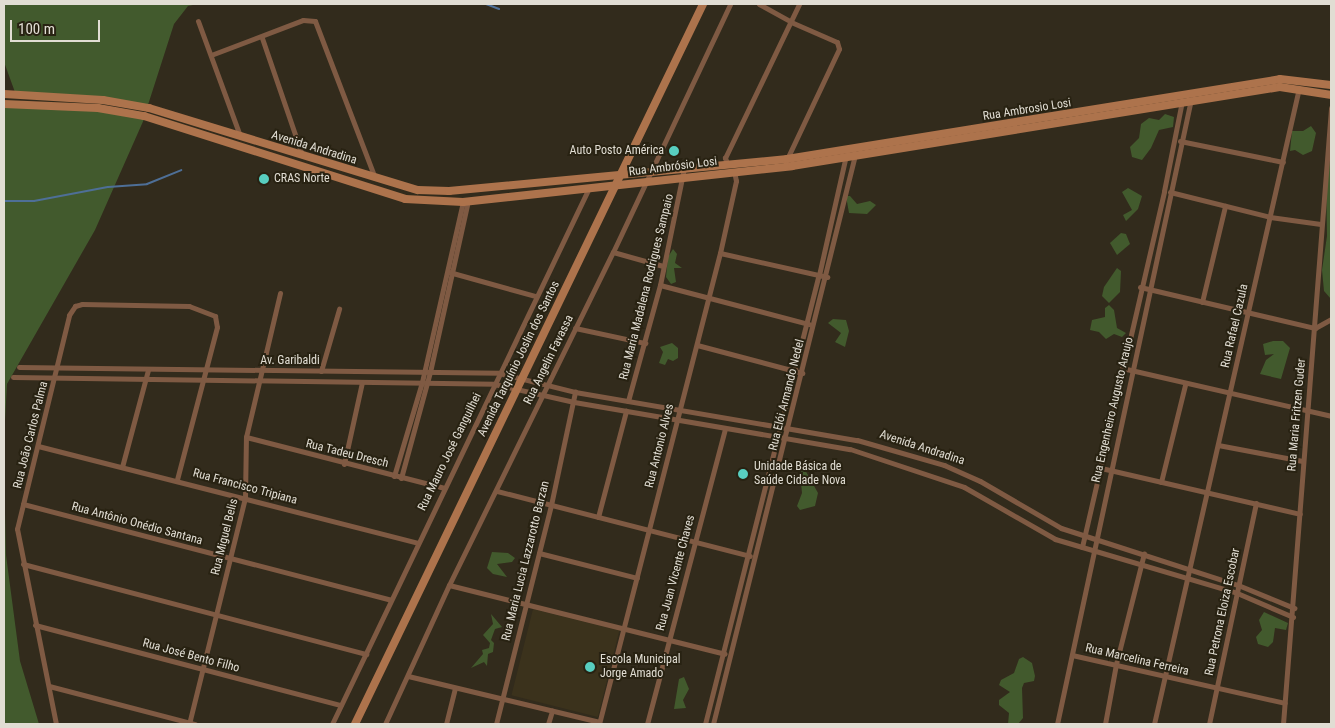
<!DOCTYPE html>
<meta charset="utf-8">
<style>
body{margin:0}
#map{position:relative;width:1335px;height:728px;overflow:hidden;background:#322b1c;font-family:"Roboto Condensed",sans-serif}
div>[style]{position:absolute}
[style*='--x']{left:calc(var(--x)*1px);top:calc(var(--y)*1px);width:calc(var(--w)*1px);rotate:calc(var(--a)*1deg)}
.built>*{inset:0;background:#3b321c;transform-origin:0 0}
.forest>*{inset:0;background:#425a2d}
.stream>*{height:2px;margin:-1px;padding:0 1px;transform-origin:1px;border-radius:1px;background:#4e6f97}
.street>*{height:5px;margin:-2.5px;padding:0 2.5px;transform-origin:2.5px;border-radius:2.5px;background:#7f5a43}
.secondary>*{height:8px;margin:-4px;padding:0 4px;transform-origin:4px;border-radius:4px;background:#ad734c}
.dots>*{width:14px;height:14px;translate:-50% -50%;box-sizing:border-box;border:2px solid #282212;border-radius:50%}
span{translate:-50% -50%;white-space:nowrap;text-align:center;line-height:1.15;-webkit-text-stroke:4px #282212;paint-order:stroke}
.street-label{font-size:12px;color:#e1ddd3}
.poi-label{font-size:12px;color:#e1ddd3}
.right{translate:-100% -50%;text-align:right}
.left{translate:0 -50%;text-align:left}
.frame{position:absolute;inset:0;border:5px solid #e1ddd3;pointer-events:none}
.scale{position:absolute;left:10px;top:20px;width:90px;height:22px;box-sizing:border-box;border:2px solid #e1ddd3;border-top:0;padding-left:6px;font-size:15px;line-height:18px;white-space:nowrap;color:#e1ddd3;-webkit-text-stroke:4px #282212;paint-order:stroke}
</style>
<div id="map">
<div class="built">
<div style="left:533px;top:609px;width:89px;height:89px;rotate:14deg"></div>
</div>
<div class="forest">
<div style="clip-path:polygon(4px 4px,198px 4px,188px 6px,174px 24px,147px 108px,16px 95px,4px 62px)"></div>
<div style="clip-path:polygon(4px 104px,98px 108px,145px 117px,95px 230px,7px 384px,4px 439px)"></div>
<div style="clip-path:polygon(1165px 114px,1174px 117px,1173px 127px,1159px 130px,1151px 148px,1142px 160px,1132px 157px,1130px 147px,1139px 138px,1141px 124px,1149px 118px,1159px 120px)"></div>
<div style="clip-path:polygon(1311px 126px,1316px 133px,1312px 151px,1303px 155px,1295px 150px,1290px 151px,1292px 131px,1303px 131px)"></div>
<div style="clip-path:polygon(1331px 156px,1331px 299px,1324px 291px,1322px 270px,1327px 236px,1326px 173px)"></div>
<div style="clip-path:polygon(1128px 188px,1142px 196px,1138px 209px,1126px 221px,1123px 215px,1132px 210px,1122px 192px)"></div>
<div style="clip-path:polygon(846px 196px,850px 196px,857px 204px,870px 201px,876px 205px,867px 214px,849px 213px)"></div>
<div style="clip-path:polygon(1121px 233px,1126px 234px,1130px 244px,1117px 255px,1110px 243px)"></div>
<div style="clip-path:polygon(673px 249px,677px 254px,675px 263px,682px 268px,674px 268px,676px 282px,671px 284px,666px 277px,668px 257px)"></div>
<div style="clip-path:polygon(1117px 268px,1121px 271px,1120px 292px,1109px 303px,1102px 296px,1104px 287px)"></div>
<div style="clip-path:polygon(1109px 305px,1114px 310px,1117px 328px,1126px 333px,1122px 337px,1114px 334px,1106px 339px,1099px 332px,1090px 330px,1092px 320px,1105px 317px,1105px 308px)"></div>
<div style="clip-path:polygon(833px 319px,846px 320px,849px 331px,845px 347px,835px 342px,841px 333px,828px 323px)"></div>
<div style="clip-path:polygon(1273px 341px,1283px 341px,1290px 348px,1281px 379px,1260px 374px,1266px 360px,1274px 354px,1265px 355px,1263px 344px)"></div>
<div style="clip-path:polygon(672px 343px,678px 348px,678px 358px,673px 361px,668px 359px,665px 365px,659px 363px,663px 352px,660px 347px)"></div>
<div style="clip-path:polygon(804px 468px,818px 493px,815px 506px,800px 510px,797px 506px,802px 493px,800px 473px)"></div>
<div style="clip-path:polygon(4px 469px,6px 555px,20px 661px,39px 724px,4px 724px)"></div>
<div style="clip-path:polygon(492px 552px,508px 553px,515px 558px,512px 562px,497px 564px,507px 577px,493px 574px,487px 568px)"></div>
<div style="clip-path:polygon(1264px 612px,1288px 623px,1286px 630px,1275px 628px,1273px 642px,1268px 647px,1258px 644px,1256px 637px,1262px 630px,1259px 620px)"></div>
<div style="clip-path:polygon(491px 614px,502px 627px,495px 629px,491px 640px,494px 643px,493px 652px,488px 654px,487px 666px,484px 662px,471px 668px,483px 654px,482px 650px,489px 648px,490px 643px,483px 635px,493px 624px)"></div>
<div style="clip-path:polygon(1023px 657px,1032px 663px,1035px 676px,1034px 681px,1024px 683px,1022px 688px,1023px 718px,1018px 724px,1008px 724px,1009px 713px,999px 705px,999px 700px,1010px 692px,999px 685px,1001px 680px,1014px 673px,1019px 659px)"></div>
<div style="clip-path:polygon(684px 677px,689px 689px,683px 700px,686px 708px,674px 709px,679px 679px)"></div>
</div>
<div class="stream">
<div style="--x:486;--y:4;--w:14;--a:21"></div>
<div style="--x:4;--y:201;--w:30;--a:0"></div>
<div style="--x:34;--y:201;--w:75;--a:-10.7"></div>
<div style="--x:108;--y:187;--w:39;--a:-4"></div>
<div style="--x:147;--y:184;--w:37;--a:-22"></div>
</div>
<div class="street">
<div style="--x:759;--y:4;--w:37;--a:29"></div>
<div style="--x:791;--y:22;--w:50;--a:23.5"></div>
<div style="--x:837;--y:42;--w:7;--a:74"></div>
<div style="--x:839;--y:49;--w:122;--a:115.3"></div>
<div style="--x:198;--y:21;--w:122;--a:69.9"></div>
<div style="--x:262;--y:38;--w:124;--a:71.1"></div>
<div style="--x:211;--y:55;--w:98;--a:-20.8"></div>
<div style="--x:303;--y:20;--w:12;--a:5"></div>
<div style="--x:315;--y:21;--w:168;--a:69.1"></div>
<div style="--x:1180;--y:141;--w:105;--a:11.5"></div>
<div style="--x:728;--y:165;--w:8;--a:-113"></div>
<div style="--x:725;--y:158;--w:171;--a:-64.3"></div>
<div style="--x:1170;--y:192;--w:103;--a:14"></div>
<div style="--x:1270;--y:217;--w:51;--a:7.8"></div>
<div style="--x:613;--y:252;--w:52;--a:15.6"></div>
<div style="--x:720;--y:253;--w:110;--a:12.6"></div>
<div style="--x:449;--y:272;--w:89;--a:15.6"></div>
<div style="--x:660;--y:285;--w:154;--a:14.7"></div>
<div style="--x:1140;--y:287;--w:180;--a:13.2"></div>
<div style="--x:1315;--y:328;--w:18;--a:-29"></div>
<div style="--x:1202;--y:302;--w:99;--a:-76.5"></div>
<div style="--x:575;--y:328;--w:72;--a:12.1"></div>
<div style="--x:697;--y:345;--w:109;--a:14.9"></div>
<div style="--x:19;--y:367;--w:480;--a:0.7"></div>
<div style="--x:499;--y:373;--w:78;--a:14"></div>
<div style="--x:575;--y:392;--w:286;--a:9.7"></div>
<div style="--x:857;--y:440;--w:91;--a:16"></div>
<div style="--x:944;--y:465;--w:39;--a:24"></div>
<div style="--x:980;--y:481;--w:94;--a:30.1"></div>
<div style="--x:1061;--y:528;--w:186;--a:17.9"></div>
<div style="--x:1238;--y:585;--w:61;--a:22.3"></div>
<div style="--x:1122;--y:368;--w:214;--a:12.9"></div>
<div style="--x:321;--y:371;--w:65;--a:-73.8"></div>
<div style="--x:13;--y:377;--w:481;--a:0.8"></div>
<div style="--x:494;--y:384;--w:82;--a:12.7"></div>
<div style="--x:574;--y:402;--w:280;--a:9.7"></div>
<div style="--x:850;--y:449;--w:120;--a:18.4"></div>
<div style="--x:964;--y:487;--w:105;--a:29.7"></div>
<div style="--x:1055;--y:539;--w:190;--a:16.5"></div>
<div style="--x:1237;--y:593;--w:61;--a:23.2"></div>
<div style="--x:628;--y:401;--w:120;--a:-74.6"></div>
<div style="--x:660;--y:285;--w:119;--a:-78.4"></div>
<div style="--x:246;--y:437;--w:204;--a:14.4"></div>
<div style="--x:1218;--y:445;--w:86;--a:10.7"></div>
<div style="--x:38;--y:446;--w:392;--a:14.3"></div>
<div style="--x:344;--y:464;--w:84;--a:-77.6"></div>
<div style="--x:122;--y:467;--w:100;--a:-75"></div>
<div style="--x:1101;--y:468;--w:204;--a:13"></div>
<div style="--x:394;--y:476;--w:98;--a:-73.4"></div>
<div style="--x:422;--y:382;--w:185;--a:-77.2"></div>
<div style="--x:401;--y:478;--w:110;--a:-74.7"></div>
<div style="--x:430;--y:372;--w:175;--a:-77.5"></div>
<div style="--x:1161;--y:482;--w:100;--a:-76.1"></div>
<div style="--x:497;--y:491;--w:261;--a:14.4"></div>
<div style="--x:23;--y:504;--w:380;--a:14.6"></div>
<div style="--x:598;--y:517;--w:110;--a:-75.2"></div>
<div style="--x:1082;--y:547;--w:365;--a:-77"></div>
<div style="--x:1164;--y:191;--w:92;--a:-78.7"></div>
<div style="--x:539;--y:553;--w:101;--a:14.3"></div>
<div style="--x:23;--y:564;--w:355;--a:14.7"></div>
<div style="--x:449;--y:585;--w:284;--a:14"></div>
<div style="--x:35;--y:625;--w:316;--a:14.7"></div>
<div style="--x:1072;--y:655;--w:218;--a:12.7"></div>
<div style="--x:408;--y:676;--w:196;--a:13.5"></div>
<div style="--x:49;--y:686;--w:151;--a:14.6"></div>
<div style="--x:56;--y:724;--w:199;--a:-101.3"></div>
<div style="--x:17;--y:529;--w:220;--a:-76.3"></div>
<div style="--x:69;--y:315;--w:11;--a:-56"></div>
<div style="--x:75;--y:306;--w:7;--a:-16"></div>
<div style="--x:82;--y:304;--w:107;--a:1.1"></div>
<div style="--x:189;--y:306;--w:28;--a:21"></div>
<div style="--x:215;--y:316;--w:11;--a:80"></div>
<div style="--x:217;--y:327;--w:157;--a:104.7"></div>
<div style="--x:189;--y:724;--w:233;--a:-76.1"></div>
<div style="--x:245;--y:498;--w:61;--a:-89.1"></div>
<div style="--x:246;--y:437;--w:148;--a:-76.7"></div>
<div style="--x:332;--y:724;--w:592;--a:-64.39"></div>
<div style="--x:385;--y:724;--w:153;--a:-65.3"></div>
<div style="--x:449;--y:585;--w:371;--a:-63.8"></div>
<div style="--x:613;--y:252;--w:274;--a:-64.7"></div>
<div style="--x:446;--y:724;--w:37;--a:-76"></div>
<div style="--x:496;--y:724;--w:226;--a:-75.9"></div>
<div style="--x:551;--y:505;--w:116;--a:-78"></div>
<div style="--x:548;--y:724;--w:14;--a:-73"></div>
<div style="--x:599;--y:724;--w:486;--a:-75.6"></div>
<div style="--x:720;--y:253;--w:74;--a:-77.5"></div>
<div style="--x:736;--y:181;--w:10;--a:-101"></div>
<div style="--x:647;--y:724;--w:306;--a:-75.2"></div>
<div style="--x:705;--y:724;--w:463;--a:-75.8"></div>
<div style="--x:819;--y:275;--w:123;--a:-77.3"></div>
<div style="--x:713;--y:724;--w:586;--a:-75.99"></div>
<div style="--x:1057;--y:724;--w:639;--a:-77.9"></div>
<div style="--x:1105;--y:724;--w:61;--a:-79.6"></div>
<div style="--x:1116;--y:664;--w:114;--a:-75.8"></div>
<div style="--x:1154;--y:724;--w:652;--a:-77.16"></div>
<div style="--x:1209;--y:724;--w:226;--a:-78"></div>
<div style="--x:1283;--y:724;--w:618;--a:-85.54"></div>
</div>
<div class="secondary">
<div style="--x:4;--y:94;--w:99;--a:3.5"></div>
<div style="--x:103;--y:100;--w:47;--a:9.9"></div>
<div style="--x:149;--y:108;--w:281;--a:17"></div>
<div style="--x:418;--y:190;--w:31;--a:2"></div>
<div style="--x:449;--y:191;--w:340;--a:-5.4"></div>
<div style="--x:787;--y:159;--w:499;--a:-9.2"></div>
<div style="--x:1280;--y:79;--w:51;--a:6.7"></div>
<div style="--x:4;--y:104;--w:94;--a:2.4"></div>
<div style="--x:98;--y:108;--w:47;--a:9.9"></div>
<div style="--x:144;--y:116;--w:274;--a:17.6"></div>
<div style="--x:405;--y:199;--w:58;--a:3"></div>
<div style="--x:463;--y:202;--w:331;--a:-6.2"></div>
<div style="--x:792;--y:166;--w:494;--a:-9.2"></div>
<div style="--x:1280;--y:87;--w:52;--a:8.9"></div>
<div style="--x:355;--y:724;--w:800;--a:-64.2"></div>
</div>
<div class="dots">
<div style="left:674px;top:151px;background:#58cec0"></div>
<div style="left:264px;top:179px;background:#58cec0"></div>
<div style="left:743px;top:474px;background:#58cec0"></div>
<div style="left:590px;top:667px;background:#58cec0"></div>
</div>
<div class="street-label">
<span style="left:1027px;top:110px;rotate:-9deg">Rua Ambrosio Losi</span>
<span style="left:314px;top:148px;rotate:17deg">Avenida Andradina</span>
<span style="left:673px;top:167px;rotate:-7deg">Rua Ambrósio Losi</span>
<span style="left:647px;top:287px;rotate:-76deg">Rua Maria Madalena Rodrigues Sampaio</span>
<span style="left:1235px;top:326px;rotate:-77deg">Rua Rafael Cazula</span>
<span style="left:519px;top:359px;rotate:-64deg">Avenida Tarquínio Joslin dos Santos</span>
<span style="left:549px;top:360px;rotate:-64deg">Rua Angelin Favassa</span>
<span style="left:290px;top:361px">Av. Garibaldi</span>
<span style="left:787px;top:395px;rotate:-76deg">Rua Elói Armando Nedel</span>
<span style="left:1113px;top:410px;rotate:-77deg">Rua Engenheiro Augusto Araujo</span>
<span style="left:1297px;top:415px;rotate:-85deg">Rua Maria Fritzen Guder</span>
<span style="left:31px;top:435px;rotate:-76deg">Rua João Carlos Palma</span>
<span style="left:660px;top:446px;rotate:-76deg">Rua Antonio Alves</span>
<span style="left:922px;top:448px;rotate:18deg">Avenida Andradina</span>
<span style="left:450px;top:452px;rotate:-64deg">Rua Mauro José Ganguilhei</span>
<span style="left:347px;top:454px;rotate:14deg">Rua Tadeu Dresch</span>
<span style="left:245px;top:487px;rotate:15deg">Rua Francisco Tripiana</span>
<span style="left:137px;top:524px;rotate:15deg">Rua Antônio Onédio Santana</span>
<span style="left:225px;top:537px;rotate:-76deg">Rua Miguel Belis</span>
<span style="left:526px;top:561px;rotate:-76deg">Rua Maria Lucia Lazzarotto Barzan</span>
<span style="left:676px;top:573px;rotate:-75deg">Rua Juan Vicente Chaves</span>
<span style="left:1223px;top:612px;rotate:-78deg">Rua Petrona Eloiza Escobar</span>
<span style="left:191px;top:656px;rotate:15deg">Rua José Bento Filho</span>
<span style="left:1137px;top:660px;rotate:13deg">Rua Marcelina Ferreira</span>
</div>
<div class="poi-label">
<span class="right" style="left:664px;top:151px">Auto Posto América</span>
<span class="left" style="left:274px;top:179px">CRAS Norte</span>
<span class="left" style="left:754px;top:474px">Unidade Básica de<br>Saúde Cidade Nova</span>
<span class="left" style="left:600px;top:667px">Escola Municipal<br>Jorge Amado</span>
</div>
<div class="frame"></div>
<div class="scale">100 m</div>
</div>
